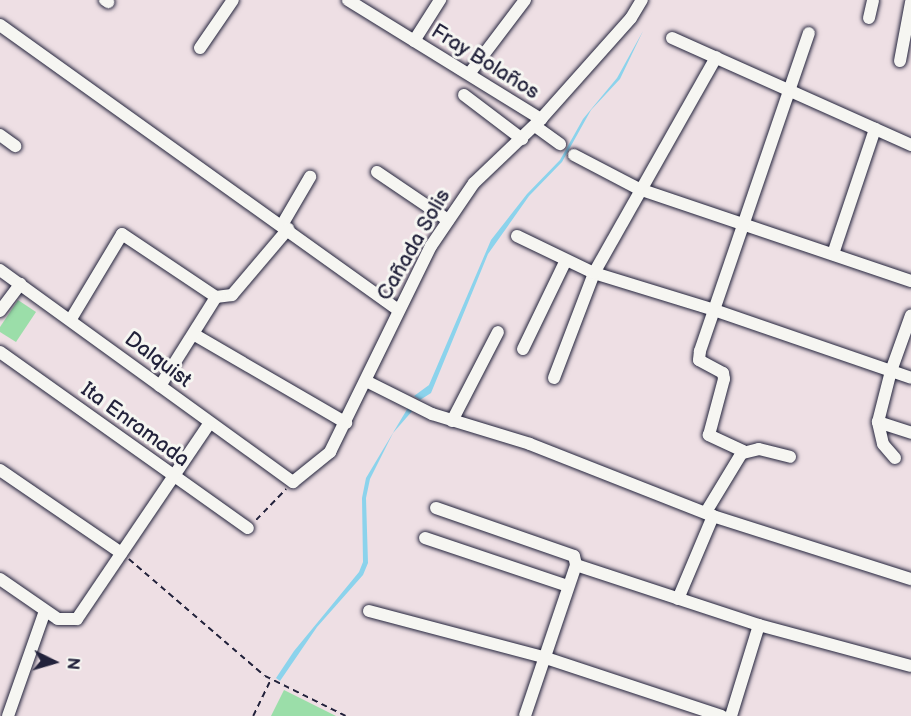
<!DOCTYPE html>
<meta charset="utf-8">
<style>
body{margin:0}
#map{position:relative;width:911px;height:716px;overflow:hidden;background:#eedfe4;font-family:"Balsamiq Sans",sans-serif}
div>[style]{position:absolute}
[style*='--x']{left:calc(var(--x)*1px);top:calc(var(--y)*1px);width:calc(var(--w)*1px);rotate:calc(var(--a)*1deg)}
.green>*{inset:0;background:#9bdea9}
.water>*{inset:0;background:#8bd3ec}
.path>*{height:1.5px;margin-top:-0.75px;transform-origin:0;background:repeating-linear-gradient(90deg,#22223b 0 6px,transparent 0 10.5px)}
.roads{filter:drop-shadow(0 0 2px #22223b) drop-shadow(0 0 2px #22223b)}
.minor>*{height:12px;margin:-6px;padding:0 6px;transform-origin:6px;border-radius:6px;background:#f6f6f2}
span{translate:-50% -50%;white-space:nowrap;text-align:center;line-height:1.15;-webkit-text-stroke:6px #f6f6f2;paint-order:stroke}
.street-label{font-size:21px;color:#22223b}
.north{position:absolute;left:24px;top:632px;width:60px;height:60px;-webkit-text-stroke:4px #f6f6f2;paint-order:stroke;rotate:95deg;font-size:16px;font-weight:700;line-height:24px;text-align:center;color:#22223b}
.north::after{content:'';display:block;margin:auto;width:21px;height:27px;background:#22223b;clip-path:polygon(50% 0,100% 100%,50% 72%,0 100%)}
</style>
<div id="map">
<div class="green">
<div style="clip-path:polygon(18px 300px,36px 312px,16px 342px,0 332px,0 327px)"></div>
<div style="clip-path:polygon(284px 690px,336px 716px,271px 716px)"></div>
</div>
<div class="water">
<div style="clip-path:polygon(643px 31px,620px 79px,591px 110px,562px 162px,529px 196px,488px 254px,431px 393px,420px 400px,414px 396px,429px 385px,491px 240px,527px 194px,560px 160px,583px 119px,617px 78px)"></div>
<div style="clip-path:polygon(409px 406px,414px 409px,393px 433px,370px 479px,366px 498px,368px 563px,363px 575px,317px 627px,280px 681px,276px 678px,294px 651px,359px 572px,363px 562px,362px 498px,366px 478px)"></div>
</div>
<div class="path">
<div style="--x:256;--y:520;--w:43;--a:-45.9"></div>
<div style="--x:129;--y:559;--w:179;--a:40.7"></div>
<div style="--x:265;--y:676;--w:90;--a:26.3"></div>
<div style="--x:253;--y:716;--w:41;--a:-64.1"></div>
</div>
<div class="roads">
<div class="minor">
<div style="--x:105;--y:0;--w:4;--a:34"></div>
<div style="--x:348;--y:0;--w:227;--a:31.7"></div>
<div style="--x:869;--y:18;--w:18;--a:-77"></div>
<div style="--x:0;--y:25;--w:490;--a:35.6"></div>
<div style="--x:672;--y:38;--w:262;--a:24.1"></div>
<div style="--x:414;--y:41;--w:49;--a:-57.6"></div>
<div style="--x:200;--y:48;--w:58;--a:-55.5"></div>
<div style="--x:900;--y:61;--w:60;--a:-79.4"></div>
<div style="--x:469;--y:74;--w:93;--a:-52.9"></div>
<div style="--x:464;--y:95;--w:73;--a:37.2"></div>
<div style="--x:535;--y:126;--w:31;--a:36"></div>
<div style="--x:0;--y:135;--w:19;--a:36"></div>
<div style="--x:574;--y:155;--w:73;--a:27.6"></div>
<div style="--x:639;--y:189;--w:287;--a:18.7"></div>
<div style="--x:377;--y:172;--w:86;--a:34.1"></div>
<div style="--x:282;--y:225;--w:56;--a:-59.7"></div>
<div style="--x:517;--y:236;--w:85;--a:25.7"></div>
<div style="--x:594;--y:273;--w:126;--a:17.1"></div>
<div style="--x:714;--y:310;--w:208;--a:19"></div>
<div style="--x:833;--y:254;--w:132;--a:-71.4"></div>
<div style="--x:0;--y:270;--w:362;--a:35.9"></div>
<div style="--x:293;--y:482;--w:48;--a:-39"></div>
<div style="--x:330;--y:452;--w:229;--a:-63.9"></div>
<div style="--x:431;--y:246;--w:76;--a:-55.7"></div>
<div style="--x:474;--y:183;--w:93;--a:-43.7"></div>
<div style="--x:541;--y:119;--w:135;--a:-48.3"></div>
<div style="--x:631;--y:18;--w:21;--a:-59"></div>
<div style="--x:0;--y:311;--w:34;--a:-53"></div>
<div style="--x:71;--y:319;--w:99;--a:-59"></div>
<div style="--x:122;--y:234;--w:113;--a:33.8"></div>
<div style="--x:216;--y:297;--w:16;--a:-7"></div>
<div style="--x:232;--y:295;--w:87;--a:-49.7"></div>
<div style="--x:195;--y:335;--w:175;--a:30.2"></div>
<div style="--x:523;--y:349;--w:97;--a:-64.2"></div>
<div style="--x:0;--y:352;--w:304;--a:35.4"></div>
<div style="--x:554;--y:378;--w:112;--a:-69.1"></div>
<div style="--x:594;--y:273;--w:248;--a:-60.5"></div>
<div style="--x:366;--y:381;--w:74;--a:26.6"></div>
<div style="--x:432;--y:414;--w:102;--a:17"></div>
<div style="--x:530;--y:444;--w:197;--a:21.5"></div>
<div style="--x:713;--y:516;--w:208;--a:17.7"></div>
<div style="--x:160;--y:386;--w:105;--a:-57.8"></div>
<div style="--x:452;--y:421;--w:100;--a:-62.7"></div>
<div style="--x:878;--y:422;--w:35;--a:18"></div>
<div style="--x:743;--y:453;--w:16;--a:-14"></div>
<div style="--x:759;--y:449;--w:32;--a:14"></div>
<div style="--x:895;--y:458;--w:18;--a:-131"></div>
<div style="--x:883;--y:444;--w:23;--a:-103"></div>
<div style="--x:878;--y:422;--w:53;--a:-75.7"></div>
<div style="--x:891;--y:371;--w:59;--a:-70.3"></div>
<div style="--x:0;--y:470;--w:147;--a:34.4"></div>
<div style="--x:436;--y:508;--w:146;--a:19.2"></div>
<div style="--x:574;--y:556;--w:9;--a:77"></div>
<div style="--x:576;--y:565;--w:159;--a:108.7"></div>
<div style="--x:706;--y:512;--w:71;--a:-58.8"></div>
<div style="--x:743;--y:451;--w:38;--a:-155"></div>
<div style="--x:709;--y:435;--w:58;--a:-75"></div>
<div style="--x:724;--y:379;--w:6;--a:-99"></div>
<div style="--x:723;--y:373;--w:27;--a:-152"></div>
<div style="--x:699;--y:360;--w:9;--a:-84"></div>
<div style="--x:700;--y:351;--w:336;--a:-71.1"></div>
<div style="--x:425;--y:538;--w:151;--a:18.6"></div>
<div style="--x:576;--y:565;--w:193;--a:18.2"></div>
<div style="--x:759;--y:625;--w:157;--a:15.1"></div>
<div style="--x:0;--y:579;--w:70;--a:34.6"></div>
<div style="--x:58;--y:619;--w:19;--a:0"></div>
<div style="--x:77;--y:619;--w:235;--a:-55.9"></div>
<div style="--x:678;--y:599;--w:90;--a:-67.1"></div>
<div style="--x:369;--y:611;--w:180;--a:14.8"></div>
<div style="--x:543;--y:657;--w:188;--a:18.3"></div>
<div style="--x:8;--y:716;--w:111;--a:-70.6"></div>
<div style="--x:731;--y:716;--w:95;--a:-72.9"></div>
</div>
</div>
<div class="street-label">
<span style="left:485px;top:62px;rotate:32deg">Fray Bolaños</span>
<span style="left:414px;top:245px;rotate:-60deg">Cañada Solis</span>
<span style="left:158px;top:360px;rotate:37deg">Dalquist</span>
<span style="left:135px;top:425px;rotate:36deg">Ita Enramada</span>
</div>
<div class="north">N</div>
</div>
